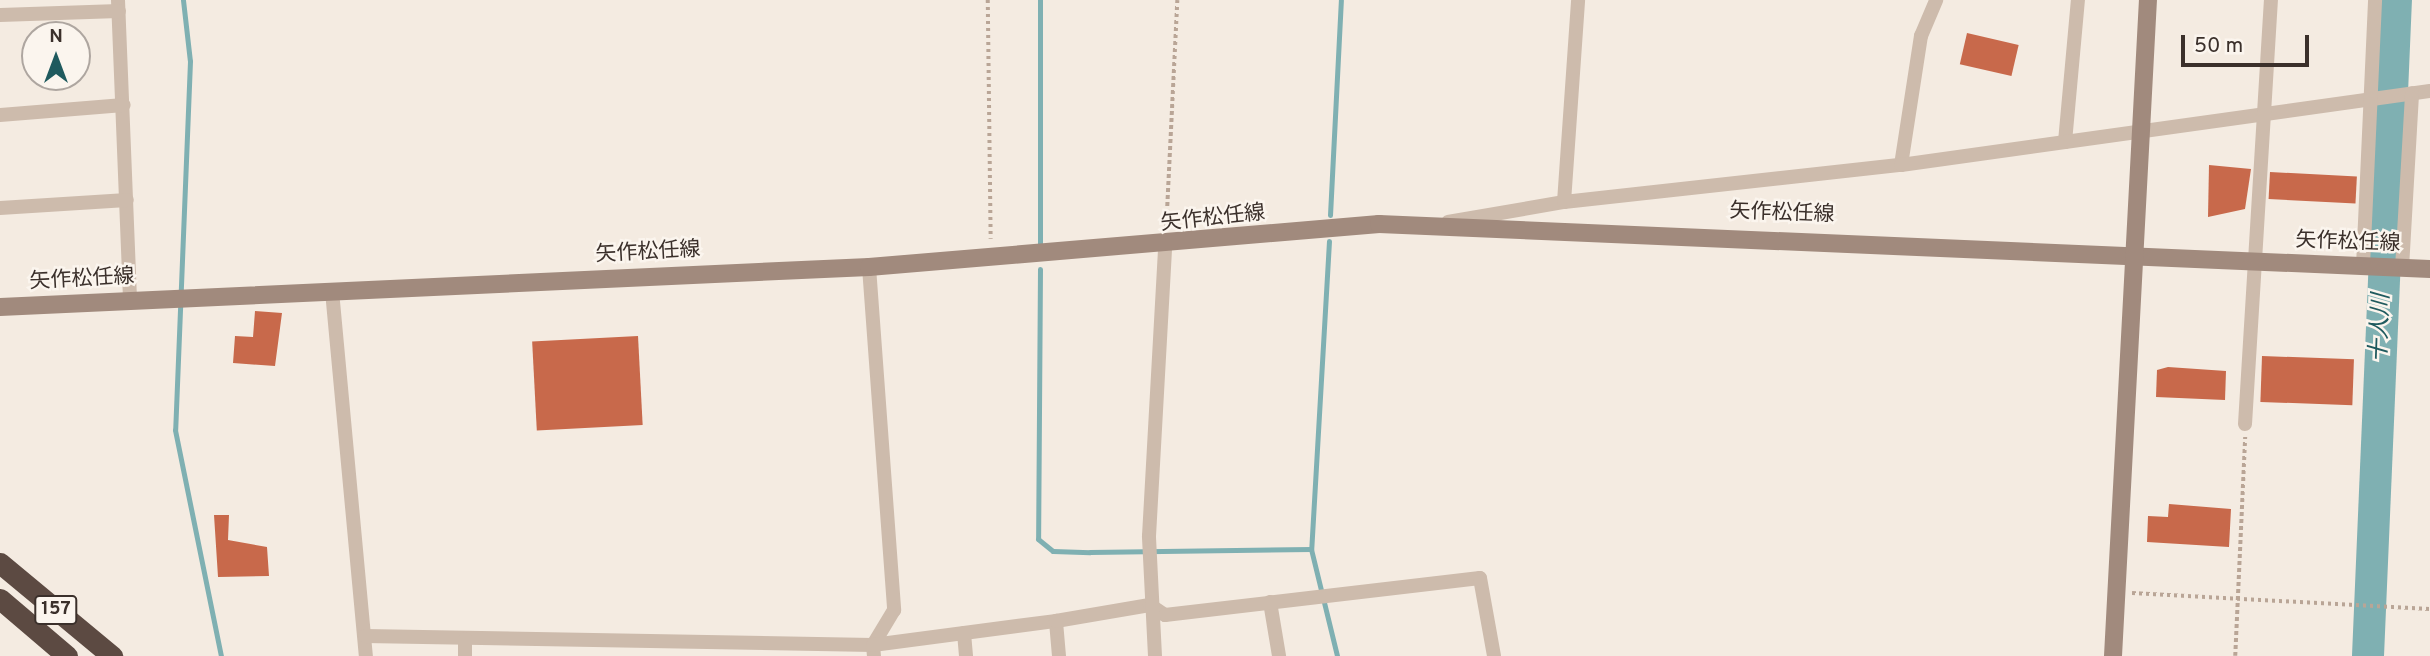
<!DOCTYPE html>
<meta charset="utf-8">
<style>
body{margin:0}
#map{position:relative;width:2430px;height:656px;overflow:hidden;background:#f4ebe1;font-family:Overpass,"Noto Sans JP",sans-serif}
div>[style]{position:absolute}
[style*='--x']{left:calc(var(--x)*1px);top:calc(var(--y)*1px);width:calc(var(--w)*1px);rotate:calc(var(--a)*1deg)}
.stream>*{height:5px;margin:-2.5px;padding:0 2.5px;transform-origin:2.5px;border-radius:2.5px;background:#7fb0b2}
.river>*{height:32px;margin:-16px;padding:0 16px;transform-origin:16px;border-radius:16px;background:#7fb0b2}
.building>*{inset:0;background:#c8694b;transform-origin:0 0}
.path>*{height:3.5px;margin-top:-1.75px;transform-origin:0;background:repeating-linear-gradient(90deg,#b9a596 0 3.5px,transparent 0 7px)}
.street>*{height:14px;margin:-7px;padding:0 7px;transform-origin:7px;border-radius:7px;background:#cdbbac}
.secondary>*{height:18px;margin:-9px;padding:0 9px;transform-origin:9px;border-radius:9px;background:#a18a7d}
.highway>*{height:21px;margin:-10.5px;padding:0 10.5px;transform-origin:10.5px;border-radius:10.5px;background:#5c4a42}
span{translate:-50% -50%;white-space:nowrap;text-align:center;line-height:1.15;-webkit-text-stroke:5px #fbf5ee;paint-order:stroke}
.shield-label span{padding:2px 5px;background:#fbf5ee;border:2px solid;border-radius:5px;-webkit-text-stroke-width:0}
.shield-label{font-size:19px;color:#3b302b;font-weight:700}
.street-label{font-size:21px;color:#3b302b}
.water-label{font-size:23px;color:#1f5a5e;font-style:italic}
.north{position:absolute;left:21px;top:21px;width:70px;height:70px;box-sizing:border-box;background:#fbf5ee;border:2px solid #aea6a0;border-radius:50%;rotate:0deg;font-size:19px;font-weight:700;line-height:28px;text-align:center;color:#3b302b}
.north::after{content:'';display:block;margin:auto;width:24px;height:32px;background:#1f5a5e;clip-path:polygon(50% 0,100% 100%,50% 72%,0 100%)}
.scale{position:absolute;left:2181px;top:35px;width:128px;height:32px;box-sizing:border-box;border:4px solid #3b302b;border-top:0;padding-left:9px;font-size:21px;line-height:24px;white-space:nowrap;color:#3b302b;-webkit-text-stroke:5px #fbf5ee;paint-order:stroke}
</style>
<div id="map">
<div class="stream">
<div style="--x:183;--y:0;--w:61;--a:83.5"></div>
<div style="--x:190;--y:61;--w:369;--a:92.3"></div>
<div style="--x:175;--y:430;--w:231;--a:78.5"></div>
<div style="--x:1040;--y:0;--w:245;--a:90"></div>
<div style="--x:1330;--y:215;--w:215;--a:-87.1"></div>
<div style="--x:1329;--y:241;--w:309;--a:93.3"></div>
<div style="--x:1311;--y:549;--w:110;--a:76.3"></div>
<div style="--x:1040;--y:269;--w:270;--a:90.4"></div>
<div style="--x:1038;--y:539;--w:19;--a:39"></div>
<div style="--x:1053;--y:551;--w:37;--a:2"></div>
<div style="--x:1090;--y:552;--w:221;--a:-0.8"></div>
</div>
<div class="river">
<div style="--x:2368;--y:656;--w:657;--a:-87.56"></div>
</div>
<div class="building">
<div style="left:1967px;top:33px;width:53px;height:32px;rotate:13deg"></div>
<div style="clip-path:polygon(2209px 165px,2251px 169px,2245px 209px,2208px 217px)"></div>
<div style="left:2270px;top:172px;width:87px;height:27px;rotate:3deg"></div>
<div style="clip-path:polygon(255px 311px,282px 313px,275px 366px,233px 363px,235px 336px,253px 337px)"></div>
<div style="left:638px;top:336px;width:89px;height:106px;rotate:87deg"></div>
<div style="left:2262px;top:356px;width:92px;height:46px;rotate:2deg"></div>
<div style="clip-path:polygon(2168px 367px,2226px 371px,2225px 400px,2156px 397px,2157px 370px)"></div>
<div style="clip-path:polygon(2169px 504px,2231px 509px,2229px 547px,2147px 542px,2148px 516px,2168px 517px)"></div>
<div style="clip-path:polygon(214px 515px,229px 515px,228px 540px,267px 547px,269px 576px,218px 577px)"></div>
</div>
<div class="path">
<div style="--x:988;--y:0;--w:239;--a:89.3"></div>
<div style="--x:1166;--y:227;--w:227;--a:-87.2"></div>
<div style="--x:2132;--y:593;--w:298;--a:3.1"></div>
<div style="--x:2235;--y:656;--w:219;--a:-87.4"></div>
</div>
<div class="street">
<div style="--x:118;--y:0;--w:299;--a:87.7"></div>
<div style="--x:0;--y:15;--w:119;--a:-1.9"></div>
<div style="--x:0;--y:115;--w:124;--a:-4.6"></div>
<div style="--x:2065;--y:142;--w:143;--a:-84.8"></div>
<div style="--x:1901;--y:165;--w:131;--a:-81.2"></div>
<div style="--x:1921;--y:36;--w:39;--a:-67"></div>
<div style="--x:1564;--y:202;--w:339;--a:-6.3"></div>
<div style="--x:1901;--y:165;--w:534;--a:-7.96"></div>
<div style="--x:0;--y:208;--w:127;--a:-3.6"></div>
<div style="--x:1448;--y:222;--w:118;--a:-9.8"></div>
<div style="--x:1564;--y:202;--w:202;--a:-86"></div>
<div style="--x:2363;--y:266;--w:266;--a:-87.4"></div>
<div style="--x:869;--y:267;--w:344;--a:85.8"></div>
<div style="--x:894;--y:610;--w:41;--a:121"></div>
<div style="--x:873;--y:645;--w:11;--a:85"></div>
<div style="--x:2402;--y:268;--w:175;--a:-86.7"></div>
<div style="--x:332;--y:291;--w:367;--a:84.7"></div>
<div style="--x:2245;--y:424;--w:425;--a:-86.5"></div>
<div style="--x:1270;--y:602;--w:55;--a:80.5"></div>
<div style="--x:964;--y:633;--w:23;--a:85"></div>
<div style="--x:365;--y:636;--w:508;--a:1.01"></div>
<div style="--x:873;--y:645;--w:185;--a:-7.5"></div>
<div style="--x:465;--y:639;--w:17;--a:90"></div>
<div style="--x:1059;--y:656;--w:35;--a:-95"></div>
<div style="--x:1056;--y:621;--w:95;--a:-9.7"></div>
<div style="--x:1150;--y:605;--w:18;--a:34"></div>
<div style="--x:1165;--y:615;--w:317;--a:-6.7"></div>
<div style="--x:1480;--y:578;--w:79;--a:79.8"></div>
<div style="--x:1155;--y:656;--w:120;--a:-92.9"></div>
<div style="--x:1149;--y:536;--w:289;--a:-86.8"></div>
</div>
<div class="secondary">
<div style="--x:0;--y:307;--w:870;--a:-2.64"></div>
<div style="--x:869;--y:267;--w:512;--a:-4.82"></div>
<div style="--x:1379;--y:224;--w:1052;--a:2.45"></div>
<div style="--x:2113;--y:656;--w:657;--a:-86.95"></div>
</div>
<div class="highway">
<div style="--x:0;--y:563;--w:146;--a:39.7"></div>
<div style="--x:0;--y:599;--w:88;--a:40.4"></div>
</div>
<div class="shield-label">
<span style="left:56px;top:610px">157</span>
</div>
<div class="street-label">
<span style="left:1782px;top:214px;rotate:2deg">矢作松任線</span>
<span style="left:1213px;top:219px;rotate:-6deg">矢作松任線</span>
<span style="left:2348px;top:243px;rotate:2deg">矢作松任線</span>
<span style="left:648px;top:253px;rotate:-3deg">矢作松任線</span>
<span style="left:82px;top:280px;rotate:-3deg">矢作松任線</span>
</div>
<div class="water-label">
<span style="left:2382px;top:328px;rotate:-88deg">十人川</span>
</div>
<div class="north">N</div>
<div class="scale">50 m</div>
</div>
